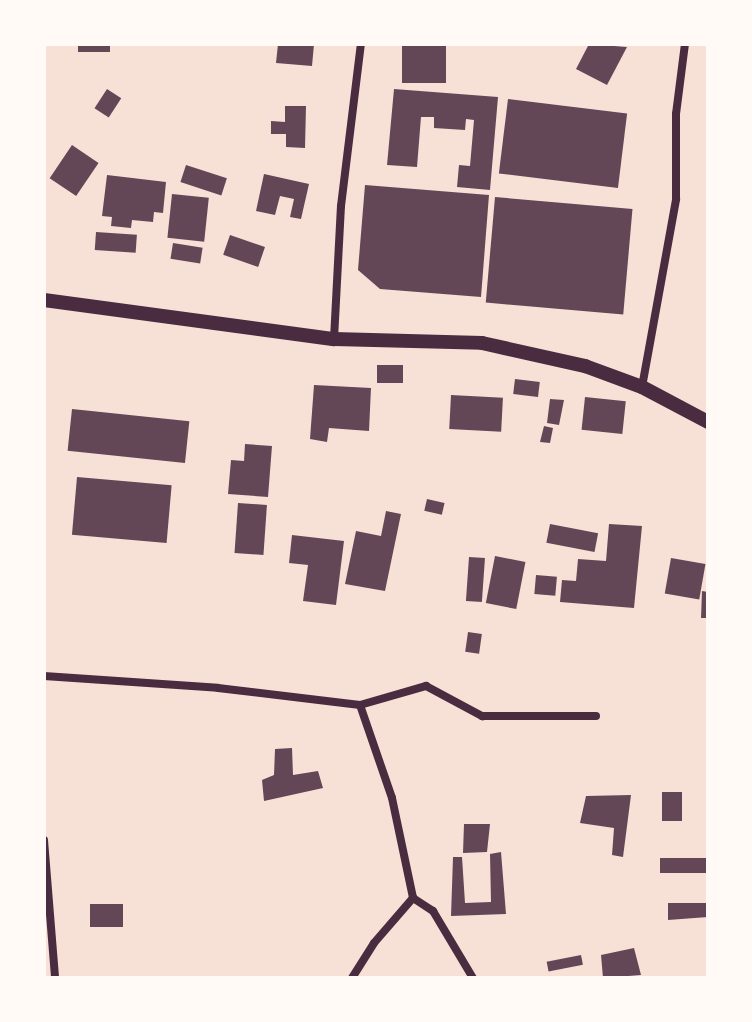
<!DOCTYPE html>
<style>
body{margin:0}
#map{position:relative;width:752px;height:1022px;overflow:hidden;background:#f7e1d7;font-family:"Open Sans",sans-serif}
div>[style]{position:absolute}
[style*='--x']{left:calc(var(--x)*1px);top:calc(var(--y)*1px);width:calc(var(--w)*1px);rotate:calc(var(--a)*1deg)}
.building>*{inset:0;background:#644757;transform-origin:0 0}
.minor>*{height:8px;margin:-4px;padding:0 4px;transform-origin:4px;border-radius:4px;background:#4a2c40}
.tertiary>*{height:14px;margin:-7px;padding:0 7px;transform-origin:7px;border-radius:7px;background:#4a2c40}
span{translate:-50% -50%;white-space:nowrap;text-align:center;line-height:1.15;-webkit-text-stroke:6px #fffaf5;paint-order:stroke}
.frame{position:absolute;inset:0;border:46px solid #fffaf5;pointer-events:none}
</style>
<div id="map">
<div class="building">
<div style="left:78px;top:44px;width:32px;height:8px"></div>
<div style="clip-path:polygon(278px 44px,314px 44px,312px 66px,276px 63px)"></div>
<div style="left:402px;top:44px;width:44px;height:39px"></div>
<div style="clip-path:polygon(589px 44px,627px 47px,607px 85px,576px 69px)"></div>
<div style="left:107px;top:89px;width:17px;height:23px;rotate:33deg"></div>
<div style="clip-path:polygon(394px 89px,498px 97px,490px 190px,457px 187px,459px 165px,470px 166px,474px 120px,466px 119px,465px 130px,434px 128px,434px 117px,421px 117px,417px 167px,387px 165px)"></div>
<div style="left:508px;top:99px;width:120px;height:75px;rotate:7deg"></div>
<div style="clip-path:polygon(285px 106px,306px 106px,305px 148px,286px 147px,286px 134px,271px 134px,271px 121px,285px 122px)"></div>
<div style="left:72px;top:145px;width:32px;height:40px;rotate:34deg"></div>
<div style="left:186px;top:165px;width:43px;height:18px;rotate:18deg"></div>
<div style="clip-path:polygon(264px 174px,309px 184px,301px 219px,290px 217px,294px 199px,280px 196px,275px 215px,256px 211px)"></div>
<div style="clip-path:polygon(107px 175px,166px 182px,163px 213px,154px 212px,153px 222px,132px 220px,131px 228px,111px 226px,112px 217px,102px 216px)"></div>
<div style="clip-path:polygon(365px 185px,489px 195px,481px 297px,380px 289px,358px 270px)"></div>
<div style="left:172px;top:194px;width:37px;height:44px;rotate:6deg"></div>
<div style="left:495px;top:197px;width:138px;height:106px;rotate:5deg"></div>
<div style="left:96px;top:232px;width:41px;height:18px;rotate:4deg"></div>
<div style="left:230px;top:235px;width:37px;height:21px;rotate:19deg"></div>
<div style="left:173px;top:243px;width:30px;height:16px;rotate:9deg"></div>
<div style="left:377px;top:365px;width:26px;height:18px"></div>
<div style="left:515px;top:379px;width:25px;height:15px;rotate:7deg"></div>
<div style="clip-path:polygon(314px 385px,371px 388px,369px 431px,329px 428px,327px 442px,310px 439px)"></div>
<div style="left:451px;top:395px;width:52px;height:34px;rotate:3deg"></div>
<div style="left:585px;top:397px;width:41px;height:33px;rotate:6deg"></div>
<div style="clip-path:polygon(550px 399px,564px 400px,559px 425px,547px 423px)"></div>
<div style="left:72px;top:409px;width:118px;height:42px;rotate:6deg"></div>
<div style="clip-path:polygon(544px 426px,553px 428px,550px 443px,540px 442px)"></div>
<div style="clip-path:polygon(245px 444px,272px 446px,268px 497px,228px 494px,231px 460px,244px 461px)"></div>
<div style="left:77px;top:477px;width:95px;height:58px;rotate:5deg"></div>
<div style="left:427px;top:499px;width:18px;height:12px;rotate:13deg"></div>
<div style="left:238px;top:503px;width:29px;height:50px;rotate:4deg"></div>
<div style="clip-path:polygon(386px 511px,401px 514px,385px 591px,345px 584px,356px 531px,381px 536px)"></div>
<div style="left:550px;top:524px;width:49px;height:19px;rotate:11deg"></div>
<div style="clip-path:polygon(609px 524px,642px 526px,634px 608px,560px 602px,562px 580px,576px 581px,578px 559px,606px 561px)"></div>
<div style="clip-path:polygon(292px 535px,344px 541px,336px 605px,303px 601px,308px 565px,289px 563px)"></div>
<div style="left:495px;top:556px;width:31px;height:48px;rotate:11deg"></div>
<div style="left:469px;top:557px;width:16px;height:44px;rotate:4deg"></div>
<div style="left:671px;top:558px;width:35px;height:36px;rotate:10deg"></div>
<div style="left:536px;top:575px;width:21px;height:19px;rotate:5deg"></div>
<div style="clip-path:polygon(702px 591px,708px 592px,708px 618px,701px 618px)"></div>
<div style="left:468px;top:632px;width:14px;height:20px;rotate:8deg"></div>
<div style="clip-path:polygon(292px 748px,293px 775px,318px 771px,323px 788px,264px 801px,262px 780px,274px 775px,275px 749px)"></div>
<div style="left:682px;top:792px;width:29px;height:20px;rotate:90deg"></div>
<div style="clip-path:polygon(631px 795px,623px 857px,612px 855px,614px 828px,580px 823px,586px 796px)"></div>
<div style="clip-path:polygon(464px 824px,490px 824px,487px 852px,463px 853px)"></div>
<div style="clip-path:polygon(501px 852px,506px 914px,451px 916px,453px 857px,462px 857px,465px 903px,491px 902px,490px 854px)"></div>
<div style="left:708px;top:858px;width:15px;height:48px;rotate:90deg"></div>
<div style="clip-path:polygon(668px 903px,708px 903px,708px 917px,668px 920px)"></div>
<div style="left:123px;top:904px;width:23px;height:33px;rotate:90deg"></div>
<div style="clip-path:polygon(634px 948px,641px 975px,603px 978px,601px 955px)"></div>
<div style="left:581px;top:955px;width:10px;height:35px;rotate:79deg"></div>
</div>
<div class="minor">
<div style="--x:334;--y:339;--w:133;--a:-87"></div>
<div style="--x:341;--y:206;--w:163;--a:-83"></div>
<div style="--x:642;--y:387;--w:191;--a:-79.7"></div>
<div style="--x:676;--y:199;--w:85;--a:-90"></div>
<div style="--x:676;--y:114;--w:71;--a:-82.7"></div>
<div style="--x:44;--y:676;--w:174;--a:3.9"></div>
<div style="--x:218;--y:688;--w:143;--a:6.8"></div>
<div style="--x:360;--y:705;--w:69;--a:-16.1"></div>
<div style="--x:426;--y:686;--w:64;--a:28.2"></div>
<div style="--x:482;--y:716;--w:114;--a:0"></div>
<div style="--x:360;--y:705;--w:98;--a:71"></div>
<div style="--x:392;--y:798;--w:102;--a:78.1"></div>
<div style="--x:413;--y:898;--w:24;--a:33"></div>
<div style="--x:433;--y:911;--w:78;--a:59.2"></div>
<div style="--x:44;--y:840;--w:138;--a:85.4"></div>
<div style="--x:352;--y:978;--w:41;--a:-57.8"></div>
<div style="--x:374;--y:943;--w:60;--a:-49.1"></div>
</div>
<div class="tertiary">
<div style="--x:44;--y:300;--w:293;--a:7.7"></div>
<div style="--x:334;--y:339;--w:148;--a:1.5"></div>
<div style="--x:482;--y:343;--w:106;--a:12.6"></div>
<div style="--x:585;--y:366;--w:61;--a:20.2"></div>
<div style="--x:642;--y:387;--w:75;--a:27.9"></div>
</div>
<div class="frame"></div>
</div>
